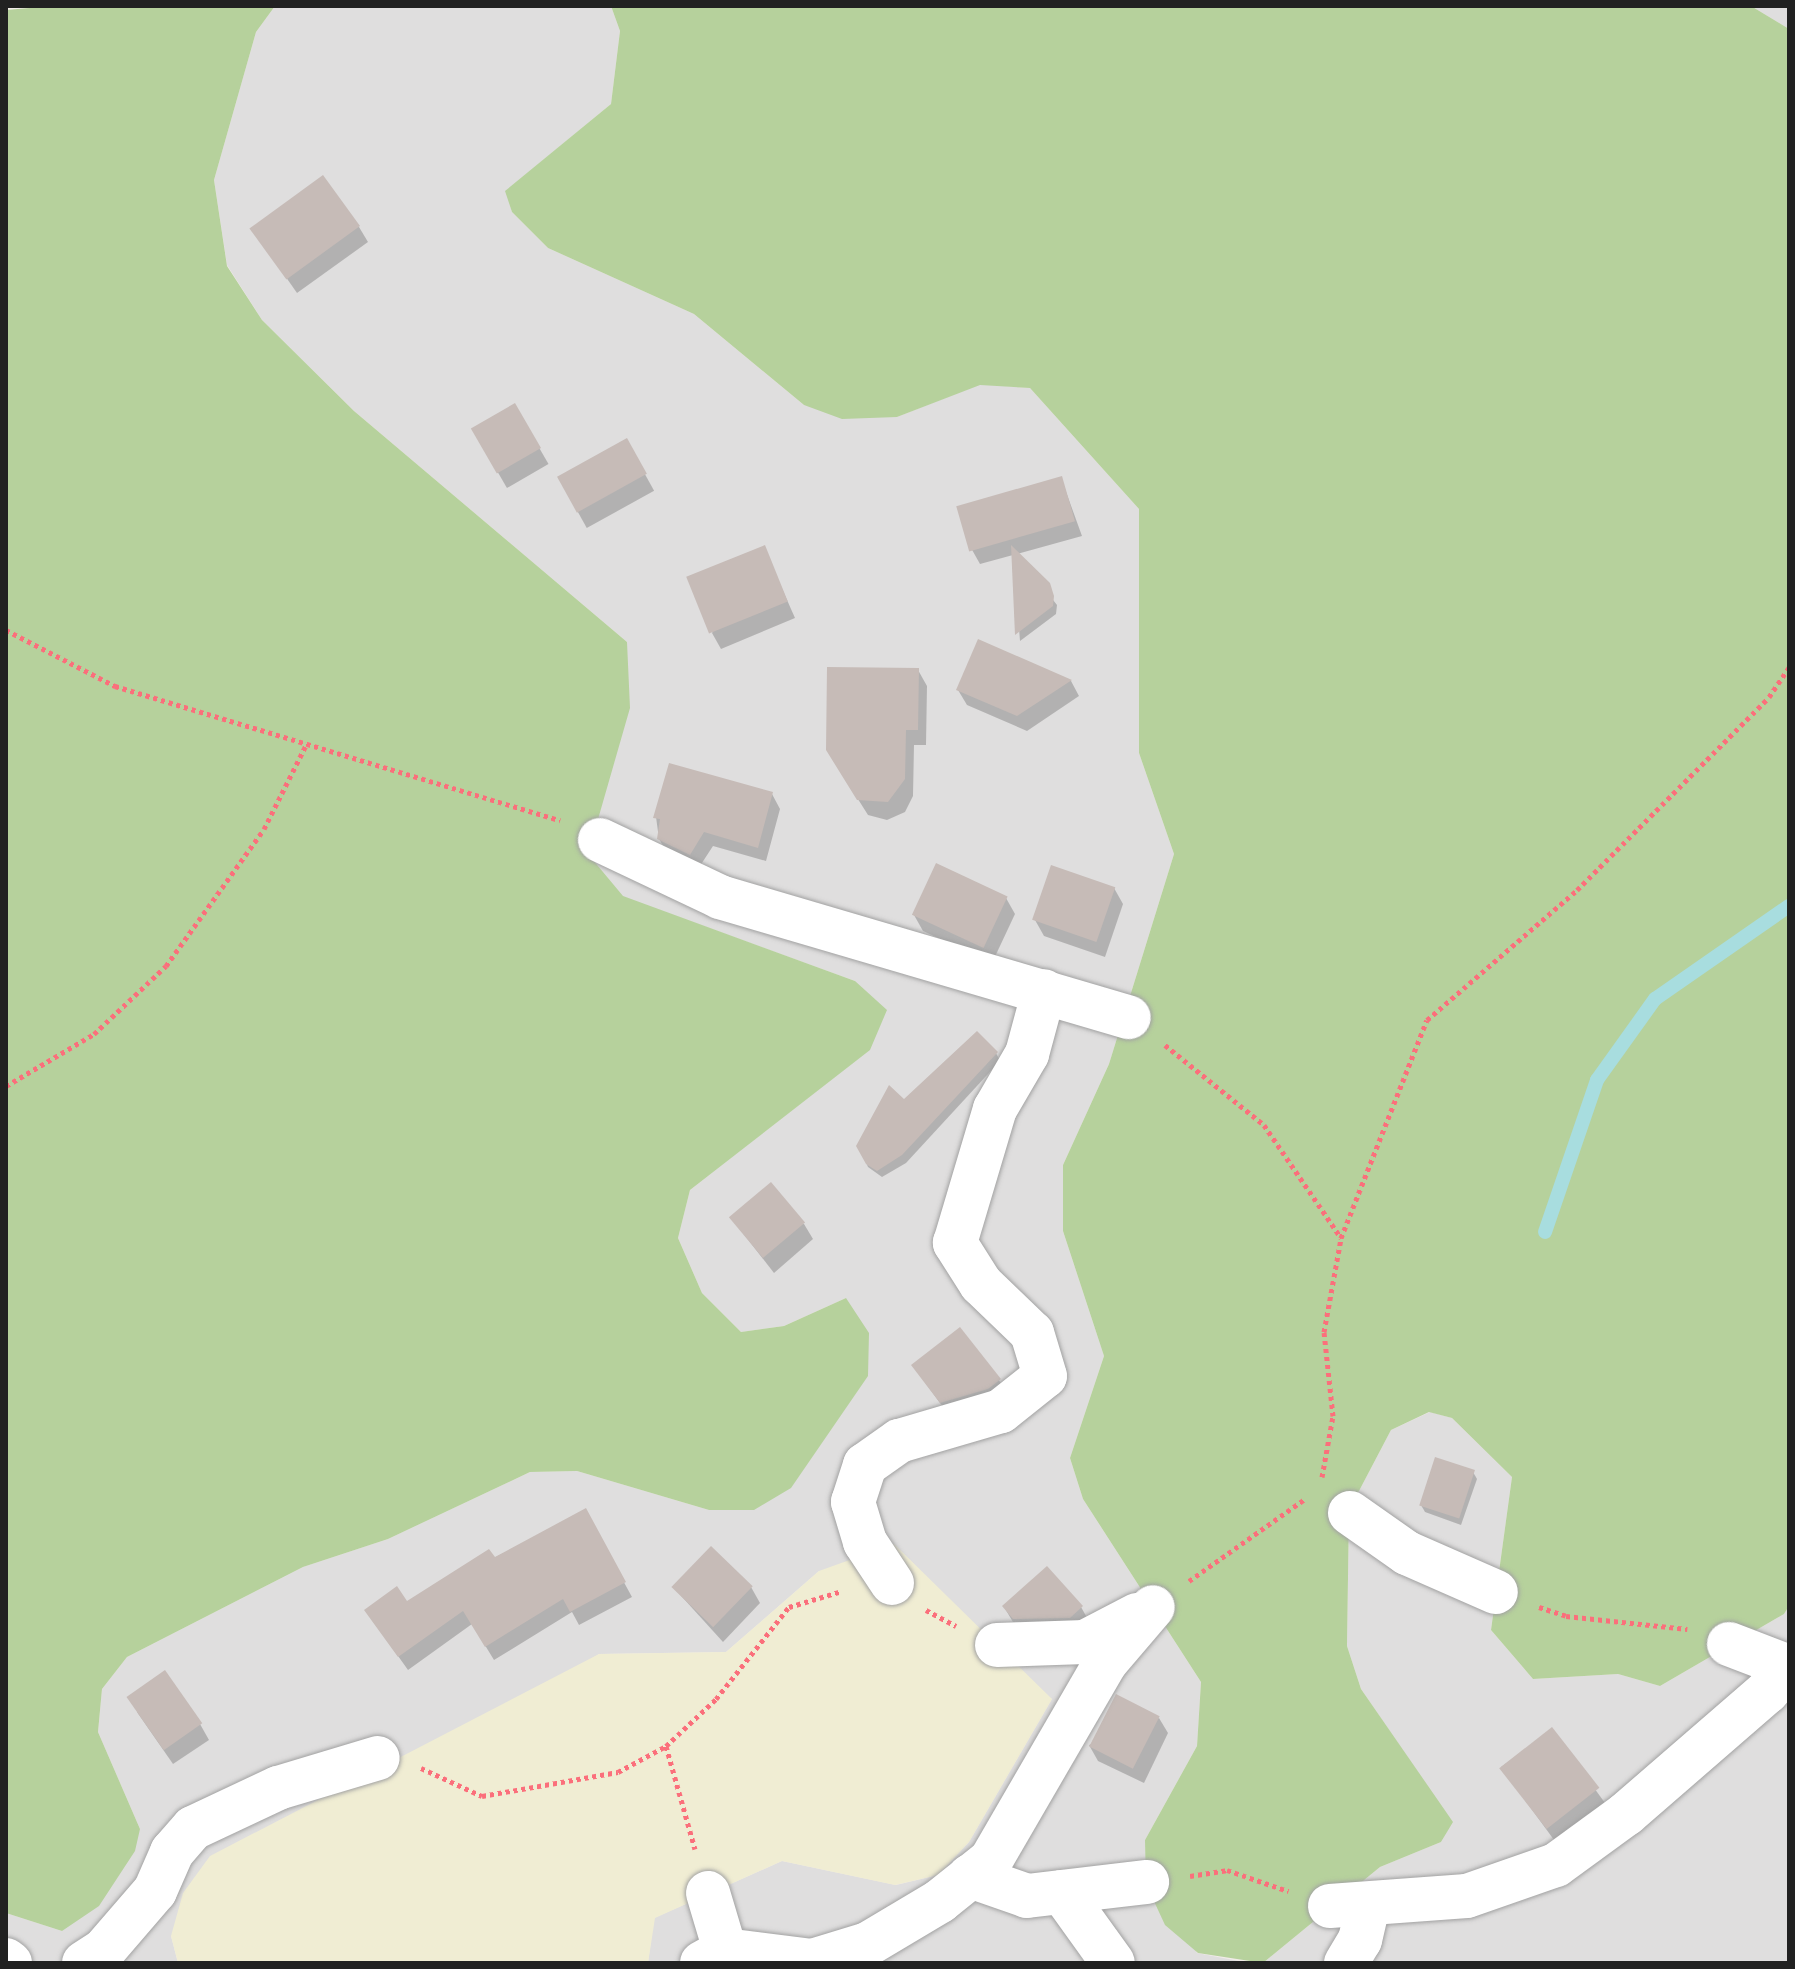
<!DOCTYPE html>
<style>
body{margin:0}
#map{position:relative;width:1795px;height:1969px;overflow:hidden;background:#f1ece8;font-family:"Source Sans 3",sans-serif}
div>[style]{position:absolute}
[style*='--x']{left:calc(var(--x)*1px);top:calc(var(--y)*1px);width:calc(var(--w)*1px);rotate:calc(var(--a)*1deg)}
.residential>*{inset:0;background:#dfdede}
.farmland>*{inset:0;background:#f0edd3}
.forest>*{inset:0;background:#b6d19c}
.shadow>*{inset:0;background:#0003;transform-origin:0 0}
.stream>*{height:14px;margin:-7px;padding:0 7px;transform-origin:7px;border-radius:7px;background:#a8dddf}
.building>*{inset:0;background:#c6bbb7;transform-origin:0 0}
.path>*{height:5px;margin-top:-2.5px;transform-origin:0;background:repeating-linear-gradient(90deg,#fb6f7b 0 4px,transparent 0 8px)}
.roads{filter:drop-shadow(0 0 2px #a2a2a2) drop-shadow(0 0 2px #a2a2a2)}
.minor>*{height:44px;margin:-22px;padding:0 22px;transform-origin:22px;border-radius:22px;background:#fff}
span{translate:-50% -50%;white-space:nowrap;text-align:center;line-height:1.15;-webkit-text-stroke:6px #fff;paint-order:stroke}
.frame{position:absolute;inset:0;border:8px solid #212121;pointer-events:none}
</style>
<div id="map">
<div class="residential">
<div style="clip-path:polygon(275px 6px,611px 6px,620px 31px,611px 104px,506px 191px,512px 212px,548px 248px,694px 314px,804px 405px,897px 417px,980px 384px,1030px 388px,1139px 509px,1139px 753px,1174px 854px,1109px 1064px,1063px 1165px,1063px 1231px,1104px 1356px,1070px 1458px,1083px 1499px,1201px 1682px,1197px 1746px,1145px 1840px,1197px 1953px,1249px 1963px,648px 1963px,654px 1918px,782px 1861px,896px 1885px,938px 1875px,969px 1842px,1052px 1699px,819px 1571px,726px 1652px,599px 1654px,171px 1936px,178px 1963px,6px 1963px,6px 1913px,62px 1931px,140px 1829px,98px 1732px,102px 1689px,127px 1657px,303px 1567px,388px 1539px,530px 1472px,577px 1471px,709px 1510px,846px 1298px,784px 1326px,741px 1332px,702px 1293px,678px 1238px,690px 1190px,869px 1050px,855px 981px,623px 897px,588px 854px,627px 642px,354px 411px,262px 320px,227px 265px,214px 180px,256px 32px)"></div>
<div style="clip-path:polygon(1751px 6px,1789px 6px,1789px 29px)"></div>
<div style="clip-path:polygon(1430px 1412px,1452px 1418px,1512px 1477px,1491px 1630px,1533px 1679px,1618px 1674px,1660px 1686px,1784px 1614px,1789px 1606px,1789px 1963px,1263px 1963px,1380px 1867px,1441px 1842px,1452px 1822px,1361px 1689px,1347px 1646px,1349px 1510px,1391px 1430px)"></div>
</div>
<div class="farmland">
<div style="clip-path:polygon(894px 1544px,1052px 1699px,969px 1842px,938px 1875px,895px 1885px,782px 1861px,655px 1918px,648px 1963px,178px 1963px,171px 1936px,183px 1893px,210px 1856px,599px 1654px,726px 1652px,819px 1571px)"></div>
</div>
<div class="forest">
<div style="clip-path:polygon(53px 6px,275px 6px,256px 32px,214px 180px,227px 266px,262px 320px,354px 411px,627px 642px,630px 708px,588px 854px,623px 896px,855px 981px,887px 1010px,870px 1050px,690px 1190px,678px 1238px,702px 1293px,741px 1332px,784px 1326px,846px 1298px,869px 1333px,868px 1376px,791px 1488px,754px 1510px,709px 1510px,577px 1471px,530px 1472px,388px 1539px,303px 1567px,127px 1657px,102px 1689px,98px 1732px,140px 1829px,135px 1851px,99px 1906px,62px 1931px,6px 1913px,6px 10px)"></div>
<div style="clip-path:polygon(611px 6px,1751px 6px,1789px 29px,1789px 1606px,1784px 1614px,1660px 1686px,1618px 1674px,1533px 1679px,1491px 1630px,1512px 1477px,1452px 1418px,1429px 1412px,1391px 1430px,1349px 1510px,1347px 1646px,1361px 1689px,1453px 1822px,1441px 1842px,1380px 1867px,1263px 1963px,1198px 1953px,1165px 1925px,1146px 1884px,1145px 1840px,1197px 1746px,1201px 1682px,1083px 1499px,1070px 1458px,1104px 1356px,1063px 1231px,1063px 1165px,1109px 1064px,1174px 854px,1139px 753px,1139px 509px,1030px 388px,980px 385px,897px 417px,842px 419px,804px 405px,694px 314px,548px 248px,512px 212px,505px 191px,611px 104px,620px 31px)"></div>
</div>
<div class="shadow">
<div style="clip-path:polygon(359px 227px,368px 242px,297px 293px,253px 230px)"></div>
<div style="left:515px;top:406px;width:67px;height:48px;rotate:60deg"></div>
<div style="left:626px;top:440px;width:58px;height:77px;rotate:61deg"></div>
<div style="clip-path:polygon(1061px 478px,1082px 536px,1017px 554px,1057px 605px,1056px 614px,1020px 641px,1013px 555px,980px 564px,971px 548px)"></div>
<div style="clip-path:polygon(764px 548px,795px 618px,721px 649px,712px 633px)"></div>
<div style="clip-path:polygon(979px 642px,1071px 681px,1079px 696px,1027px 731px,967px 705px,958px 690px)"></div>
<div style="clip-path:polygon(918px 670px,927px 686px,926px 745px,914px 745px,913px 796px,905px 812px,887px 820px,868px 815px,837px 766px)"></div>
<div style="clip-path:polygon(772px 794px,780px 809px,766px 861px,713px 846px,698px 869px,668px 854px,659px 839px,656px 817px)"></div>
<div style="clip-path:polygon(1114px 888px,1123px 904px,1105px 957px,1044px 936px,1035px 920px)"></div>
<div style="clip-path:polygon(1006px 898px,1015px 914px,992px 963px,923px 931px,914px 915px)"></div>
<div style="clip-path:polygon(996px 1053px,1000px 1061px,906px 1163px,882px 1177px,868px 1167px,859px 1146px)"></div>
<div style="clip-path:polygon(732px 1219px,804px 1224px,813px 1239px,774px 1273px)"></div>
<div style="clip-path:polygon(913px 1366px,999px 1380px,1008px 1396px,951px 1418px)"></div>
<div style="clip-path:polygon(1473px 1472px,1477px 1479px,1461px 1525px,1425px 1512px,1421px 1505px)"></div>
<div style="clip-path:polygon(585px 1511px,632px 1597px,579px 1625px,572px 1612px,494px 1660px,472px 1624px,408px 1670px,366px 1611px,407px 1603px)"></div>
<div style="clip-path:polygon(751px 1587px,760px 1603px,723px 1642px,674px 1588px)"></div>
<div style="clip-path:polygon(1004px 1607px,1081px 1607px,1090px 1623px,1013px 1622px)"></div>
<div style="clip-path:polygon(137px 1712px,200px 1724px,209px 1740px,173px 1764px)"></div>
<div style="clip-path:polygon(1159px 1718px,1168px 1733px,1144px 1783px,1098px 1761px,1089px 1745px)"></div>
<div style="left:1552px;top:1730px;width:93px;height:63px;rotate:54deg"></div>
</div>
<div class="stream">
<div style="--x:1545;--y:1232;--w:161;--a:-71.1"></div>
<div style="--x:1597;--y:1080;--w:100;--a:-54.4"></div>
<div style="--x:1655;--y:999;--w:163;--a:-34.8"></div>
</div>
<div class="building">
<div style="left:323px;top:175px;width:63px;height:91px;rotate:54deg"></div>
<div style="left:515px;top:403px;width:52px;height:51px;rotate:60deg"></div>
<div style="left:627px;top:438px;width:41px;height:80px;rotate:61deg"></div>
<div style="left:1062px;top:476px;width:47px;height:110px;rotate:74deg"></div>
<div style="left:765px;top:545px;width:61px;height:85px;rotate:68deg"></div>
<div style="clip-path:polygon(1011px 545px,1050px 583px,1054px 596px,1053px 606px,1015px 635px)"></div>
<div style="clip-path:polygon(978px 639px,1072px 680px,1017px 716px,956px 690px)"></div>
<div style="clip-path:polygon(827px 667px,919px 668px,918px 730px,906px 730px,905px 779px,888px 802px,857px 800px,826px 750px)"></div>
<div style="clip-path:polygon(669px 763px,773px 792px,758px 848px,704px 832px,690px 855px,657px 839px,660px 819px,653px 818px)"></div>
<div style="left:936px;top:863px;width:79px;height:57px;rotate:25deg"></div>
<div style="left:1051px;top:865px;width:68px;height:58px;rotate:19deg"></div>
<div style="clip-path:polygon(977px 1031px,998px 1052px,902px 1155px,877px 1171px,866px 1164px,856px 1146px,889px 1085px,904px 1099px)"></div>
<div style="left:771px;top:1182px;width:53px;height:55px;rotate:50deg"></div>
<div style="clip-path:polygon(960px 1327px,1001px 1379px,988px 1389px,940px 1403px,911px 1365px)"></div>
<div style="left:1435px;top:1457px;width:42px;height:51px;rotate:18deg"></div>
<div style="clip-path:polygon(586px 1508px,626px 1582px,570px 1612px,563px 1599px,485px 1647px,463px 1611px,398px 1657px,364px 1610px,397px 1586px,407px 1601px,489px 1549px,495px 1557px)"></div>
<div style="left:711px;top:1546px;width:58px;height:57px;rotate:44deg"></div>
<div style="clip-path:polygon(1047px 1566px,1083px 1606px,1070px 1618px,1013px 1619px,1002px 1606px)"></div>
<div style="left:165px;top:1670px;width:65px;height:47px;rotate:55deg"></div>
<div style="left:1116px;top:1694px;width:49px;height:59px;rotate:27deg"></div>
<div style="left:1552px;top:1727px;width:77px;height:67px;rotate:52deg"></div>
</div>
<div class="path">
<div style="--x:6;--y:630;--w:123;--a:27.2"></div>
<div style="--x:115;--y:686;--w:465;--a:16.8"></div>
<div style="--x:1165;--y:1045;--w:127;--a:38.9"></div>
<div style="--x:1264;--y:1125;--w:137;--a:55.7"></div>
<div style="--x:6;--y:1086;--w:102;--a:-30.6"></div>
<div style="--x:94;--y:1034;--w:99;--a:-43.4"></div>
<div style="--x:166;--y:966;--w:168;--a:-54.4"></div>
<div style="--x:264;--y:829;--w:96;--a:-63.4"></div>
<div style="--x:1322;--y:1477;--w:62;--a:-79.8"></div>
<div style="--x:1333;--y:1416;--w:84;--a:-96.1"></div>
<div style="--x:1324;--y:1332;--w:96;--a:-79.7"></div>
<div style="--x:1341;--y:1238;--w:234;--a:-68.5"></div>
<div style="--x:1427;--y:1020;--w:198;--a:-40.9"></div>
<div style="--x:1577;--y:890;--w:272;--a:-45.1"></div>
<div style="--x:1769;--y:697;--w:36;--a:-56"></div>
<div style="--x:1189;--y:1581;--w:142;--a:-35.3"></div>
<div style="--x:1539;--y:1607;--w:28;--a:18"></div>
<div style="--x:1566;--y:1616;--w:122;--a:6.1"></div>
<div style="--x:926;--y:1610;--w:34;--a:28"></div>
<div style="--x:666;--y:1746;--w:107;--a:74.3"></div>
<div style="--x:421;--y:1768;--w:67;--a:24.7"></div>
<div style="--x:482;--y:1796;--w:138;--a:-10"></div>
<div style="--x:618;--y:1772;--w:55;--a:-28.4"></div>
<div style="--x:666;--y:1746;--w:69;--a:-43.2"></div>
<div style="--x:716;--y:1699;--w:117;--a:-51.6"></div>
<div style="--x:789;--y:1607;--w:55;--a:-16.8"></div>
<div style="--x:1190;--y:1876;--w:37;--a:-9"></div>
<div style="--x:1227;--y:1870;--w:65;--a:19"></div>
</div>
<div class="roads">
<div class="minor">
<div style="--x:600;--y:840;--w:133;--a:25.4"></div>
<div style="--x:720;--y:897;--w:426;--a:16.4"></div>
<div style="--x:1350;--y:1513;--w:70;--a:35.1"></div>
<div style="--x:1407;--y:1553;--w:97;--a:23.7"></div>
<div style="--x:892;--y:1583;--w:49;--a:-123.4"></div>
<div style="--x:865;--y:1542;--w:42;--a:-106.7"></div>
<div style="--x:853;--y:1502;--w:39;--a:-72"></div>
<div style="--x:865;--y:1465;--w:42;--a:-35.2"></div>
<div style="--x:899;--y:1441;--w:106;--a:-16.4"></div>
<div style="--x:1001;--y:1411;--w:56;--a:-38.5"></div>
<div style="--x:1045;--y:1376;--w:45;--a:-106.8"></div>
<div style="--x:1032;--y:1333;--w:71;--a:-136.1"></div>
<div style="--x:981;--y:1284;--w:49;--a:-122.4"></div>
<div style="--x:955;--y:1243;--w:140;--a:-73.4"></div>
<div style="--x:995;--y:1109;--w:64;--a:-59.8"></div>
<div style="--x:1027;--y:1054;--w:65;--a:-74.9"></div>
<div style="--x:1729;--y:1644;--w:64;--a:21"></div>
<div style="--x:997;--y:1645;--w:88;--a:-2"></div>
<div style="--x:1085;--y:1642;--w:59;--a:-27.4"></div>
<div style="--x:970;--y:1876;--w:60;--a:19.3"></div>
<div style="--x:1027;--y:1896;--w:121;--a:-6.7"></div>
<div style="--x:1062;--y:1892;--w:87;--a:54.3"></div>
<div style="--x:708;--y:1893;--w:59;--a:73.4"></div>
<div style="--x:1330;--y:1906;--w:137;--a:-4.2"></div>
<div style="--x:1467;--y:1896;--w:94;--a:-19.2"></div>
<div style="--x:1556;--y:1865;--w:87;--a:-36.1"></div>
<div style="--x:1626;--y:1814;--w:186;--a:-40.9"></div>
<div style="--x:1767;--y:1692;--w:33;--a:-49"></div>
<div style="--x:6;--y:1960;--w:5;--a:37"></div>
<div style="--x:84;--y:1963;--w:24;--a:-33"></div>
<div style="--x:104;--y:1950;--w:78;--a:-49.2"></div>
<div style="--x:155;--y:1891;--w:43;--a:-66.4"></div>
<div style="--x:172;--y:1852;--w:32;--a:-49"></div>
<div style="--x:193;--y:1828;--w:94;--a:-25.2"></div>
<div style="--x:278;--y:1788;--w:104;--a:-16.7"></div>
<div style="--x:702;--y:1963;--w:26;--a:-29"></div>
<div style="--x:725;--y:1950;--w:88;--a:7.2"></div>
<div style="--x:812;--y:1961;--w:59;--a:-16.9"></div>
<div style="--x:868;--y:1944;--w:84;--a:-30.8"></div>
<div style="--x:940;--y:1901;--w:65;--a:-38.8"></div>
<div style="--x:991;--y:1860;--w:229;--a:-59.9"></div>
<div style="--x:1106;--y:1662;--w:72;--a:-49.5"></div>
<div style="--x:1346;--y:1963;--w:27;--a:-59"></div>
<div style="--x:1360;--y:1940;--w:35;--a:-77"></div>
</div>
</div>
<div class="frame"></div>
</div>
